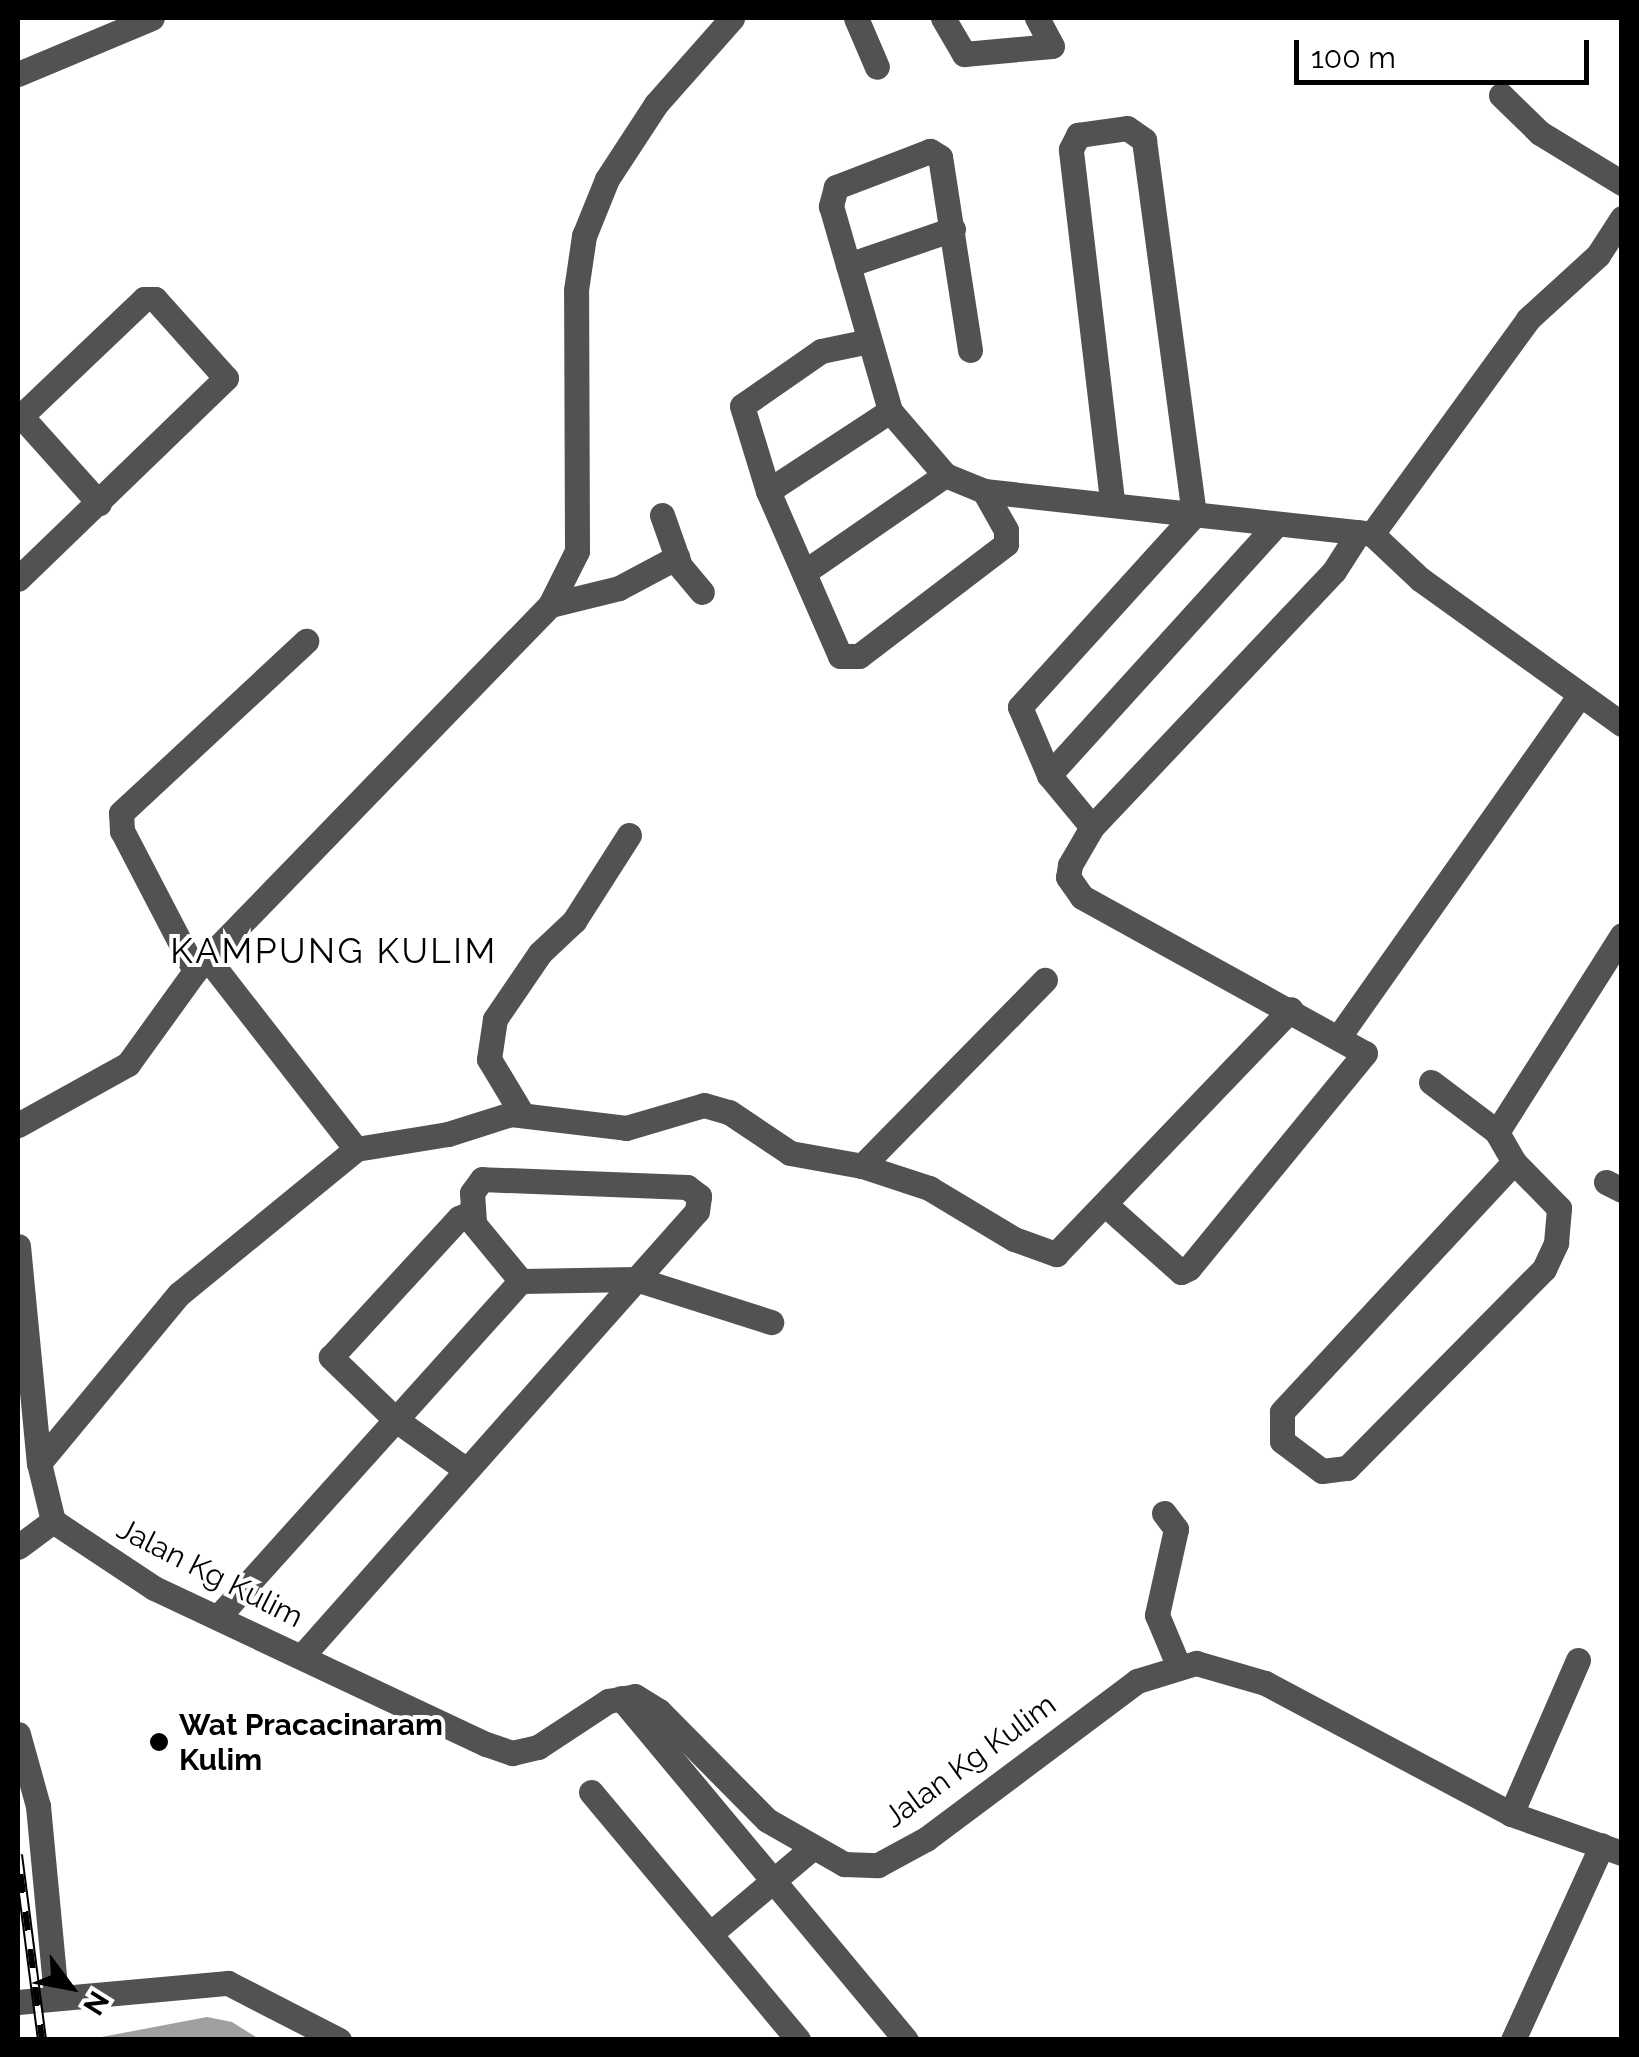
<!DOCTYPE html>
<style>
body{margin:0}
#map{position:relative;width:1639px;height:2057px;overflow:hidden;background:#fff;font-family:Raleway,sans-serif}
div>[style]{position:absolute}
[style*='--x']{left:calc(var(--x)*1px);top:calc(var(--y)*1px);width:calc(var(--w)*1px);rotate:calc(var(--a)*1deg)}
.water>*{inset:0;background:#a0a0a0}
.minor>*{height:25px;margin:-12.5px;padding:0 12.5px;transform-origin:12.5px;border-radius:12.5px;background:#525252}
.rail>*{height:10px;margin-top:-5px;transform-origin:0;background:repeating-linear-gradient(90deg,#fff 0 19px,#000 0 38px);box-sizing:border-box;border-block:2px solid #000}
.dots>*{width:28px;height:28px;translate:-50% -50%;box-sizing:border-box;border:5px solid #fff;border-radius:50%}
span{translate:-50% -50%;white-space:nowrap;text-align:center;line-height:1.15;-webkit-text-stroke:8px #fff;paint-order:stroke}
.street-label{font-size:30px;color:#000}
.poi-label{font-size:30px;color:#000;font-weight:700}
.left{translate:0 -50%;text-align:left}
.quarter-label{font-size:35px;color:#000;letter-spacing:2.5px}
.frame{position:absolute;inset:0;border:20px solid #000;pointer-events:none}
.north{position:absolute;left:20px;top:1937px;width:100px;height:100px;-webkit-text-stroke:8px #fff;paint-order:stroke;rotate:122deg;font-size:28px;font-weight:700;line-height:40px;text-align:center;color:#000}
.north::after{content:'';display:block;margin:auto;width:35px;height:45px;background:#000;clip-path:polygon(50% 0,100% 100%,50% 72%,0 100%)}
.scale{position:absolute;left:1294px;top:40px;width:295px;height:45px;box-sizing:border-box;border:5px solid #000;border-top:0;padding-left:12px;font-size:30px;line-height:35px;white-space:nowrap;color:#000;-webkit-text-stroke:8px #fff;paint-order:stroke}
</style>
<div id="map">
<div class="water">
<div style="clip-path:polygon(207px 2017px,232px 2022px,259px 2039px,91px 2039px)"></div>
</div>
<div class="minor">
<div style="--x:856;--y:18;--w:53;--a:66.8"></div>
<div style="--x:943;--y:18;--w:42;--a:59.7"></div>
<div style="--x:964;--y:54;--w:88;--a:-5.2"></div>
<div style="--x:1052;--y:46;--w:32;--a:-118"></div>
<div style="--x:18;--y:74;--w:145;--a:-22.7"></div>
<div style="--x:1501;--y:95;--w:54;--a:44.3"></div>
<div style="--x:1540;--y:133;--w:96;--a:31.4"></div>
<div style="--x:848;--y:265;--w:111;--a:-18.9"></div>
<div style="--x:869;--y:341;--w:49;--a:168.2"></div>
<div style="--x:821;--y:351;--w:96;--a:145.2"></div>
<div style="--x:742;--y:406;--w:89;--a:73"></div>
<div style="--x:768;--y:491;--w:180;--a:66.4"></div>
<div style="--x:840;--y:656;--w:19;--a:0"></div>
<div style="--x:859;--y:656;--w:185;--a:-37.3"></div>
<div style="--x:1006;--y:544;--w:14;--a:-90"></div>
<div style="--x:1006;--y:530;--w:45;--a:-119.4"></div>
<div style="--x:970;--y:350;--w:195;--a:-98.8"></div>
<div style="--x:940;--y:157;--w:12;--a:-149"></div>
<div style="--x:930;--y:151;--w:101;--a:159"></div>
<div style="--x:836;--y:187;--w:20;--a:105"></div>
<div style="--x:831;--y:206;--w:213;--a:73.9"></div>
<div style="--x:890;--y:411;--w:84;--a:49.3"></div>
<div style="--x:945;--y:475;--w:42;--a:22.3"></div>
<div style="--x:984;--y:491;--w:390;--a:6.3"></div>
<div style="--x:1372;--y:534;--w:66;--a:43.2"></div>
<div style="--x:1420;--y:579;--w:249;--a:35.7"></div>
<div style="--x:21;--y:416;--w:117;--a:48.1"></div>
<div style="--x:18;--y:419;--w:174;--a:-43.6"></div>
<div style="--x:144;--y:299;--w:11;--a:0"></div>
<div style="--x:155;--y:299;--w:106;--a:48.1"></div>
<div style="--x:226;--y:378;--w:289;--a:136"></div>
<div style="--x:768;--y:491;--w:146;--a:-33.3"></div>
<div style="--x:1112;--y:500;--w:353;--a:-96.7"></div>
<div style="--x:1071;--y:149;--w:16;--a:-63"></div>
<div style="--x:1078;--y:135;--w:49;--a:-8.1"></div>
<div style="--x:1127;--y:128;--w:21;--a:35"></div>
<div style="--x:1144;--y:140;--w:378;--a:82.4"></div>
<div style="--x:1194;--y:515;--w:259;--a:132.2"></div>
<div style="--x:1020;--y:707;--w:74;--a:66.9"></div>
<div style="--x:1049;--y:775;--w:67;--a:50.4"></div>
<div style="--x:1092;--y:827;--w:352;--a:-46.6"></div>
<div style="--x:1334;--y:571;--w:46;--a:-57.3"></div>
<div style="--x:662;--y:515;--w:54;--a:70.6"></div>
<div style="--x:680;--y:566;--w:34;--a:50"></div>
<div style="--x:1372;--y:534;--w:266;--a:-54"></div>
<div style="--x:1528;--y:319;--w:95;--a:-42.4"></div>
<div style="--x:1598;--y:255;--w:44;--a:-57"></div>
<div style="--x:806;--y:571;--w:169;--a:-34.6"></div>
<div style="--x:550;--y:605;--w:71;--a:-13.8"></div>
<div style="--x:619;--y:588;--w:66;--a:-28.1"></div>
<div style="--x:1049;--y:775;--w:335;--a:-47.8"></div>
<div style="--x:1092;--y:827;--w:44;--a:120.1"></div>
<div style="--x:1070;--y:865;--w:12;--a:99"></div>
<div style="--x:1068;--y:877;--w:24;--a:55"></div>
<div style="--x:1082;--y:897;--w:323;--a:28.9"></div>
<div style="--x:1365;--y:1053;--w:278;--a:129.3"></div>
<div style="--x:1189;--y:1268;--w:9;--a:153"></div>
<div style="--x:1181;--y:1272;--w:99;--a:-138.3"></div>
<div style="--x:208;--y:959;--w:241;--a:52.1"></div>
<div style="--x:195;--y:971;--w:158;--a:-117.5"></div>
<div style="--x:122;--y:831;--w:18;--a:-93"></div>
<div style="--x:121;--y:813;--w:253;--a:-42.9"></div>
<div style="--x:1340;--y:1035;--w:416;--a:-54.8"></div>
<div style="--x:1431;--y:1082;--w:83;--a:37.1"></div>
<div style="--x:522;--y:1114;--w:64;--a:-121"></div>
<div style="--x:489;--y:1059;--w:40;--a:-81.5"></div>
<div style="--x:495;--y:1019;--w:80;--a:-55.7"></div>
<div style="--x:540;--y:953;--w:47;--a:-43.3"></div>
<div style="--x:574;--y:921;--w:102;--a:-57.4"></div>
<div style="--x:18;--y:1125;--w:126;--a:-29"></div>
<div style="--x:128;--y:1064;--w:115;--a:-54.2"></div>
<div style="--x:195;--y:971;--w:510;--a:-45.87"></div>
<div style="--x:550;--y:605;--w:60;--a:-63.4"></div>
<div style="--x:577;--y:551;--w:261;--a:-90.2"></div>
<div style="--x:576;--y:290;--w:55;--a:-81.6"></div>
<div style="--x:584;--y:236;--w:61;--a:-68"></div>
<div style="--x:607;--y:179;--w:90;--a:-56.8"></div>
<div style="--x:656;--y:104;--w:115;--a:-48.5"></div>
<div style="--x:1514;--y:1162;--w:341;--a:132.9"></div>
<div style="--x:1282;--y:1412;--w:29;--a:90"></div>
<div style="--x:1282;--y:1441;--w:50;--a:36.9"></div>
<div style="--x:1322;--y:1471;--w:25;--a:-7"></div>
<div style="--x:1347;--y:1468;--w:280;--a:-45.3"></div>
<div style="--x:1544;--y:1269;--w:29;--a:-65"></div>
<div style="--x:1556;--y:1243;--w:35;--a:-85"></div>
<div style="--x:1559;--y:1208;--w:64;--a:-134.4"></div>
<div style="--x:1514;--y:1162;--w:34;--a:-120"></div>
<div style="--x:1497;--y:1132;--w:233;--a:-57.6"></div>
<div style="--x:862;--y:1166;--w:261;--a:-45.5"></div>
<div style="--x:1606;--y:1182;--w:18;--a:27"></div>
<div style="--x:18;--y:1246;--w:218;--a:84.5"></div>
<div style="--x:39;--y:1463;--w:60;--a:76.4"></div>
<div style="--x:53;--y:1521;--w:121;--a:33.6"></div>
<div style="--x:154;--y:1588;--w:367;--a:25.2"></div>
<div style="--x:486;--y:1744;--w:28;--a:19"></div>
<div style="--x:512;--y:1753;--w:27;--a:-13"></div>
<div style="--x:538;--y:1747;--w:84;--a:-33.3"></div>
<div style="--x:608;--y:1701;--w:27;--a:-10"></div>
<div style="--x:635;--y:1696;--w:28;--a:32"></div>
<div style="--x:659;--y:1711;--w:153;--a:45.3"></div>
<div style="--x:767;--y:1820;--w:89;--a:29.7"></div>
<div style="--x:844;--y:1864;--w:34;--a:2"></div>
<div style="--x:878;--y:1865;--w:55;--a:-28.4"></div>
<div style="--x:926;--y:1839;--w:264;--a:-36.8"></div>
<div style="--x:1137;--y:1681;--w:62;--a:-17"></div>
<div style="--x:1196;--y:1663;--w:72;--a:16.2"></div>
<div style="--x:1265;--y:1683;--w:279;--a:28"></div>
<div style="--x:1511;--y:1814;--w:118;--a:19.4"></div>
<div style="--x:39;--y:1463;--w:219;--a:-50.4"></div>
<div style="--x:179;--y:1294;--w:229;--a:-39.3"></div>
<div style="--x:356;--y:1149;--w:93;--a:-9.3"></div>
<div style="--x:448;--y:1134;--w:66;--a:-17.6"></div>
<div style="--x:511;--y:1114;--w:116;--a:6.9"></div>
<div style="--x:626;--y:1128;--w:81;--a:-16.4"></div>
<div style="--x:704;--y:1105;--w:26;--a:16"></div>
<div style="--x:729;--y:1112;--w:73;--a:33.9"></div>
<div style="--x:790;--y:1153;--w:73;--a:10.2"></div>
<div style="--x:862;--y:1166;--w:71;--a:18.2"></div>
<div style="--x:929;--y:1188;--w:99;--a:31"></div>
<div style="--x:1014;--y:1239;--w:45;--a:19.7"></div>
<div style="--x:1056;--y:1254;--w:339;--a:-46.2"></div>
<div style="--x:465;--y:1469;--w:85;--a:-144.6"></div>
<div style="--x:396;--y:1420;--w:91;--a:-135.9"></div>
<div style="--x:331;--y:1357;--w:189;--a:-47.4"></div>
<div style="--x:459;--y:1218;--w:14;--a:-25"></div>
<div style="--x:1164;--y:1513;--w:20;--a:53"></div>
<div style="--x:1176;--y:1529;--w:88;--a:102.5"></div>
<div style="--x:1157;--y:1615;--w:54;--a:67.2"></div>
<div style="--x:18;--y:1547;--w:44;--a:-36.6"></div>
<div style="--x:218;--y:1617;--w:452;--a:-48"></div>
<div style="--x:521;--y:1281;--w:115;--a:-1"></div>
<div style="--x:636;--y:1279;--w:142;--a:17.7"></div>
<div style="--x:302;--y:1656;--w:595;--a:-48.41"></div>
<div style="--x:697;--y:1211;--w:15;--a:-82"></div>
<div style="--x:699;--y:1196;--w:15;--a:-143"></div>
<div style="--x:687;--y:1187;--w:205;--a:-177.8"></div>
<div style="--x:482;--y:1179;--w:17;--a:126"></div>
<div style="--x:472;--y:1193;--w:31;--a:86"></div>
<div style="--x:474;--y:1224;--w:74;--a:50.5"></div>
<div style="--x:621;--y:1698;--w:445;--a:50.2"></div>
<div style="--x:18;--y:1734;--w:75;--a:74.5"></div>
<div style="--x:38;--y:1806;--w:192;--a:84.6"></div>
<div style="--x:591;--y:1792;--w:323;--a:50.1"></div>
<div style="--x:1511;--y:1814;--w:168;--a:-66.5"></div>
<div style="--x:710;--y:1934;--w:132;--a:-40.1"></div>
<div style="--x:18;--y:2002;--w:211;--a:-5.2"></div>
<div style="--x:228;--y:1983;--w:125;--a:27.2"></div>
<div style="--x:1513;--y:2040;--w:214;--a:-65.5"></div>
</div>
<div class="rail">
<div style="--x:18;--y:1855;--w:187;--a:82.6"></div>
</div>
<div class="dots">
<div style="left:159px;top:1742px;background:#000"></div>
</div>
<div class="street-label">
<span style="left:210px;top:1573px;rotate:27deg">Jalan Kg Kulim</span>
<span style="left:970px;top:1761px;rotate:-36deg">Jalan Kg Kulim</span>
</div>
<div class="poi-label">
<span class="left" style="left:179px;top:1742px">Wat Pracacinaram<br>Kulim</span>
</div>
<div class="quarter-label">
<span style="left:334px;top:951px">KAMPUNG KULIM</span>
</div>
<div class="frame"></div>
<div class="north">N</div>
<div class="scale">100 m</div>
</div>
